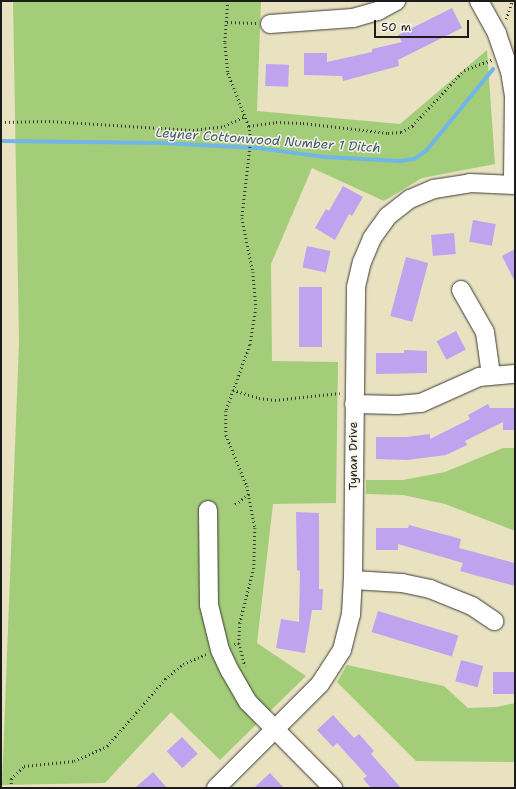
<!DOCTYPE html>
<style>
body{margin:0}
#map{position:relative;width:516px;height:789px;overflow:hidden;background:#e8e2c1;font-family:"Shantell Sans",sans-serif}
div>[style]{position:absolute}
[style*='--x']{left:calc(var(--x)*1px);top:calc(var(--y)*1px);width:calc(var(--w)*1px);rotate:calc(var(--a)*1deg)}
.green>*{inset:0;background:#a3cd79}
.stream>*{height:4px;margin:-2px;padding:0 2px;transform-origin:2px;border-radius:2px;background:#70b6e7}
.building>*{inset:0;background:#bfa3ee;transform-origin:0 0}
.path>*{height:2.5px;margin-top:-1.25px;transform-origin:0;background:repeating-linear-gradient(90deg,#3b3a35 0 1px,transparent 0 4px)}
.roads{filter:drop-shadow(0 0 1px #3b3a35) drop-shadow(0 0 1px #3b3a35)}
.minor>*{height:18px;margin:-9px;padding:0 9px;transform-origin:9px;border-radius:9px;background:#fff}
span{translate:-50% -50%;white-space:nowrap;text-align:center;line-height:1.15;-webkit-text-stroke:3px #f7f3e8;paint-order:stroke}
.street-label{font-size:12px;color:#1c1c1c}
.water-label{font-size:13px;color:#3e5a6d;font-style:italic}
.frame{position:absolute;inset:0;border:2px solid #1c1c1c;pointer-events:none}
.scale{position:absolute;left:374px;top:20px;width:95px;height:18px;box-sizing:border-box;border:2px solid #1c1c1c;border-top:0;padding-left:5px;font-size:12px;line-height:14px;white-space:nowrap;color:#1c1c1c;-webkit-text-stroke:3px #f7f3e8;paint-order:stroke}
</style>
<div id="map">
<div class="green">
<div style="clip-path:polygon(13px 1px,261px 1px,257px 111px,400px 124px,487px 50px,495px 164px,422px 178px,384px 201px,312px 168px,271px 264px,272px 361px,338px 362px,336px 503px,273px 504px,257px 643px,306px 676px,220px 760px,171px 712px,105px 783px,2px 785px,19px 342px)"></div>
<div style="clip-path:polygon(503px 448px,515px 448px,515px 531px,445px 504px,403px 495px,366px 494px,366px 480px,403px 480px,445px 472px)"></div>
<div style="clip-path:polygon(347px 665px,444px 686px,468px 708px,497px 707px,515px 703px,515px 762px,416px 761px,337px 682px)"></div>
</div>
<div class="stream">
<div style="--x:1;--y:141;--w:160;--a:0.7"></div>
<div style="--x:161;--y:143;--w:97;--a:3"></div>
<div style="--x:258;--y:148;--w:68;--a:7.7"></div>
<div style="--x:325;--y:157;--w:75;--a:3.1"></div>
<div style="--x:400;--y:161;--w:14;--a:-8"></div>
<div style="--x:414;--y:159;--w:14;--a:-34"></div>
<div style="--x:426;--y:151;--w:106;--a:-50.7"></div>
</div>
<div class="building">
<div style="clip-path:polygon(452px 8px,462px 28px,398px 60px,399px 66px,343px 81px,342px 76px,304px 75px,304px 53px,327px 53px,327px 62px,372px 52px,372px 49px,402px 42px,398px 35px)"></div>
<div style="left:266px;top:64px;width:23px;height:22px;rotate:2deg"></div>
<div style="clip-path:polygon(343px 186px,363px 197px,352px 216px,349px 214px,335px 240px,315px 228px,326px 209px,329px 211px)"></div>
<div style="left:473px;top:220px;width:23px;height:22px;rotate:10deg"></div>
<div style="left:454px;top:233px;width:21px;height:23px;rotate:85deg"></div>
<div style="left:307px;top:246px;width:24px;height:22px;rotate:12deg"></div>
<div style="clip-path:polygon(515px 249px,515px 282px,502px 256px)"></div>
<div style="left:406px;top:257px;width:23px;height:61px;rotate:15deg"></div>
<div style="left:299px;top:287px;width:23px;height:60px"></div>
<div style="left:456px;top:331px;width:21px;height:22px;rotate:62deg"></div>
<div style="clip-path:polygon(404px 350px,427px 351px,427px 373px,376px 374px,376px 353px,404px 353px)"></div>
<div style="clip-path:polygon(488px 404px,490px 408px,515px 408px,515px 430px,503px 430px,503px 422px,465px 441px,467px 445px,446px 455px,407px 460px,376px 459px,376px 437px,406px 437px,430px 434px,430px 439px,470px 419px,468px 415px)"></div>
<div style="clip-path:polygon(296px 512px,319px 513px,319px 589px,323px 589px,322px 610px,312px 610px,305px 653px,276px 648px,281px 619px,299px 622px,300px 571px,297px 570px)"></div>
<div style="clip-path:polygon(409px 525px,461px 539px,459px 548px,515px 563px,515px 586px,460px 571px,463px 563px,398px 544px,398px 550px,376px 550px,376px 528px,408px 528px)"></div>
<div style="left:378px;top:611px;width:84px;height:22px;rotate:17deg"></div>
<div style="left:461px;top:660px;width:23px;height:22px;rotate:15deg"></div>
<div style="left:515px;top:672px;width:22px;height:22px;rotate:90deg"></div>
<div style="clip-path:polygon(333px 715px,354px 738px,359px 734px,374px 751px,371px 754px,401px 788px,371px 788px,363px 779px,367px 776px,337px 743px,333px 747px,317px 730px)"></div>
<div style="left:182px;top:737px;width:23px;height:21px;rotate:47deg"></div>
<div style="clip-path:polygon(153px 772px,167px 788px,135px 788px)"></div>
<div style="clip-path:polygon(270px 773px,284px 788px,254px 788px)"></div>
</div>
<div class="path">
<div style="--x:228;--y:1;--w:42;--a:94.1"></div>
<div style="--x:225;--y:43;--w:30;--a:84"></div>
<div style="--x:228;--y:73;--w:57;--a:68.4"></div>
<div style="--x:249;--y:126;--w:13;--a:81"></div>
<div style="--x:251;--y:139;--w:80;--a:96.5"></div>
<div style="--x:242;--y:218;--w:55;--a:78.5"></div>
<div style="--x:253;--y:272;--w:36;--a:85"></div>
<div style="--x:256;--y:308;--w:37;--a:99"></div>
<div style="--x:250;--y:345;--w:70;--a:110"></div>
<div style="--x:226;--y:411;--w:24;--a:90"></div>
<div style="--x:226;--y:435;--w:55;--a:67.6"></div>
<div style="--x:247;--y:486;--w:43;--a:79.2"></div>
<div style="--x:255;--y:528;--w:40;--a:91.4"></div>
<div style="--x:254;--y:568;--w:57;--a:104.3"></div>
<div style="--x:240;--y:623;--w:20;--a:93"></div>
<div style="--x:239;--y:643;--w:5;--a:158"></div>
<div style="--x:506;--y:19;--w:19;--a:-72"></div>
<div style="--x:227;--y:22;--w:30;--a:2"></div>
<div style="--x:1;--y:122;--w:48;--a:-1.2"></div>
<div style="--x:49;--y:121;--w:144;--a:3.6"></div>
<div style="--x:193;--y:130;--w:31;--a:-7"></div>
<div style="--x:224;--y:126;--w:23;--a:-25"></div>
<div style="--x:249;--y:126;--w:27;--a:-8"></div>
<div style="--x:276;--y:122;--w:27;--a:2"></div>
<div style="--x:303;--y:123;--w:86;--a:6.7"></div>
<div style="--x:388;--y:133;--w:13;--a:-4"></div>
<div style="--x:401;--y:132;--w:13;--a:-29"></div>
<div style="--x:412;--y:126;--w:76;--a:-47.1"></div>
<div style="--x:464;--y:70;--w:30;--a:-20"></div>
<div style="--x:233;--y:390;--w:27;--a:17"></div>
<div style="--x:259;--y:398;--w:16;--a:7"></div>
<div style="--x:275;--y:400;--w:65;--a:-6.1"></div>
<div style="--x:235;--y:504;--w:17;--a:-36"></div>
<div style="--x:239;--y:643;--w:24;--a:75"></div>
<div style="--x:11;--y:788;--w:9;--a:-90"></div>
<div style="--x:11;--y:779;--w:18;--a:-45"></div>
<div style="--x:24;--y:766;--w:50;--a:-5.7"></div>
<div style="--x:74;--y:761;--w:36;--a:-24"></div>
<div style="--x:107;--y:746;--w:89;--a:-49.1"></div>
<div style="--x:165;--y:679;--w:23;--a:-40"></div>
<div style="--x:183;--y:664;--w:25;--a:-23"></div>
</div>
<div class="roads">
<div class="minor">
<div style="--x:479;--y:1;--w:38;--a:61"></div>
<div style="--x:497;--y:34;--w:39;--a:71"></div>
<div style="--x:510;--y:71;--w:25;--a:81"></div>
<div style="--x:514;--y:96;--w:88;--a:90.7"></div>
<div style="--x:270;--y:24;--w:83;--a:-4.1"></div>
<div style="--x:353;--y:18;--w:26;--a:-16"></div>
<div style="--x:378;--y:11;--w:21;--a:-29"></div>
<div style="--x:461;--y:290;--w:48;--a:60.3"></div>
<div style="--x:485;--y:332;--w:43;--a:82.1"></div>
<div style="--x:354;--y:404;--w:43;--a:1.3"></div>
<div style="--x:397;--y:405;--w:24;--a:-5"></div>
<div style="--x:421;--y:403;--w:64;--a:-24.1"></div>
<div style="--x:479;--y:377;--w:36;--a:-5"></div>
<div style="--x:208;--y:510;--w:95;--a:89.4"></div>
<div style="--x:209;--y:605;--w:46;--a:76.3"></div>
<div style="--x:220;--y:650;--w:23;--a:65"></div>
<div style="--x:230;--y:671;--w:36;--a:60"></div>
<div style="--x:248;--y:702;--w:121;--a:45.3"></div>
<div style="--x:353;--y:580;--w:49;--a:3.5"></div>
<div style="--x:402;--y:583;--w:29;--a:12"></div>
<div style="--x:430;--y:589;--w:45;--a:22"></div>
<div style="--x:472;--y:606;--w:27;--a:34"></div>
<div style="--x:216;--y:788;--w:147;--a:-45"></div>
<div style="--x:320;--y:684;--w:40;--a:-57.1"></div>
<div style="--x:342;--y:650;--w:36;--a:-76"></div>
<div style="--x:351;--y:615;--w:35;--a:-87"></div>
<div style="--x:353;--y:580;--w:293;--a:-89.4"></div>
<div style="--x:356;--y:287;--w:26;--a:-77"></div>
<div style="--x:362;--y:262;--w:26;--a:-67"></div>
<div style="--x:372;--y:238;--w:27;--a:-54"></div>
<div style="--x:388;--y:216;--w:28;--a:-38"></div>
<div style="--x:410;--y:199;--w:26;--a:-23"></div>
<div style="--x:434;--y:189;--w:36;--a:-9"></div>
<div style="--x:470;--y:183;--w:45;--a:2.5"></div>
</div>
</div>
<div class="street-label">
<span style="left:354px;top:456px;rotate:-90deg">Tynan Drive</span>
</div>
<div class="water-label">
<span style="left:268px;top:141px;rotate:4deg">Leyner Cottonwood Number 1 Ditch</span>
</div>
<div class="frame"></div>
<div class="scale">50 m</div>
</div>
